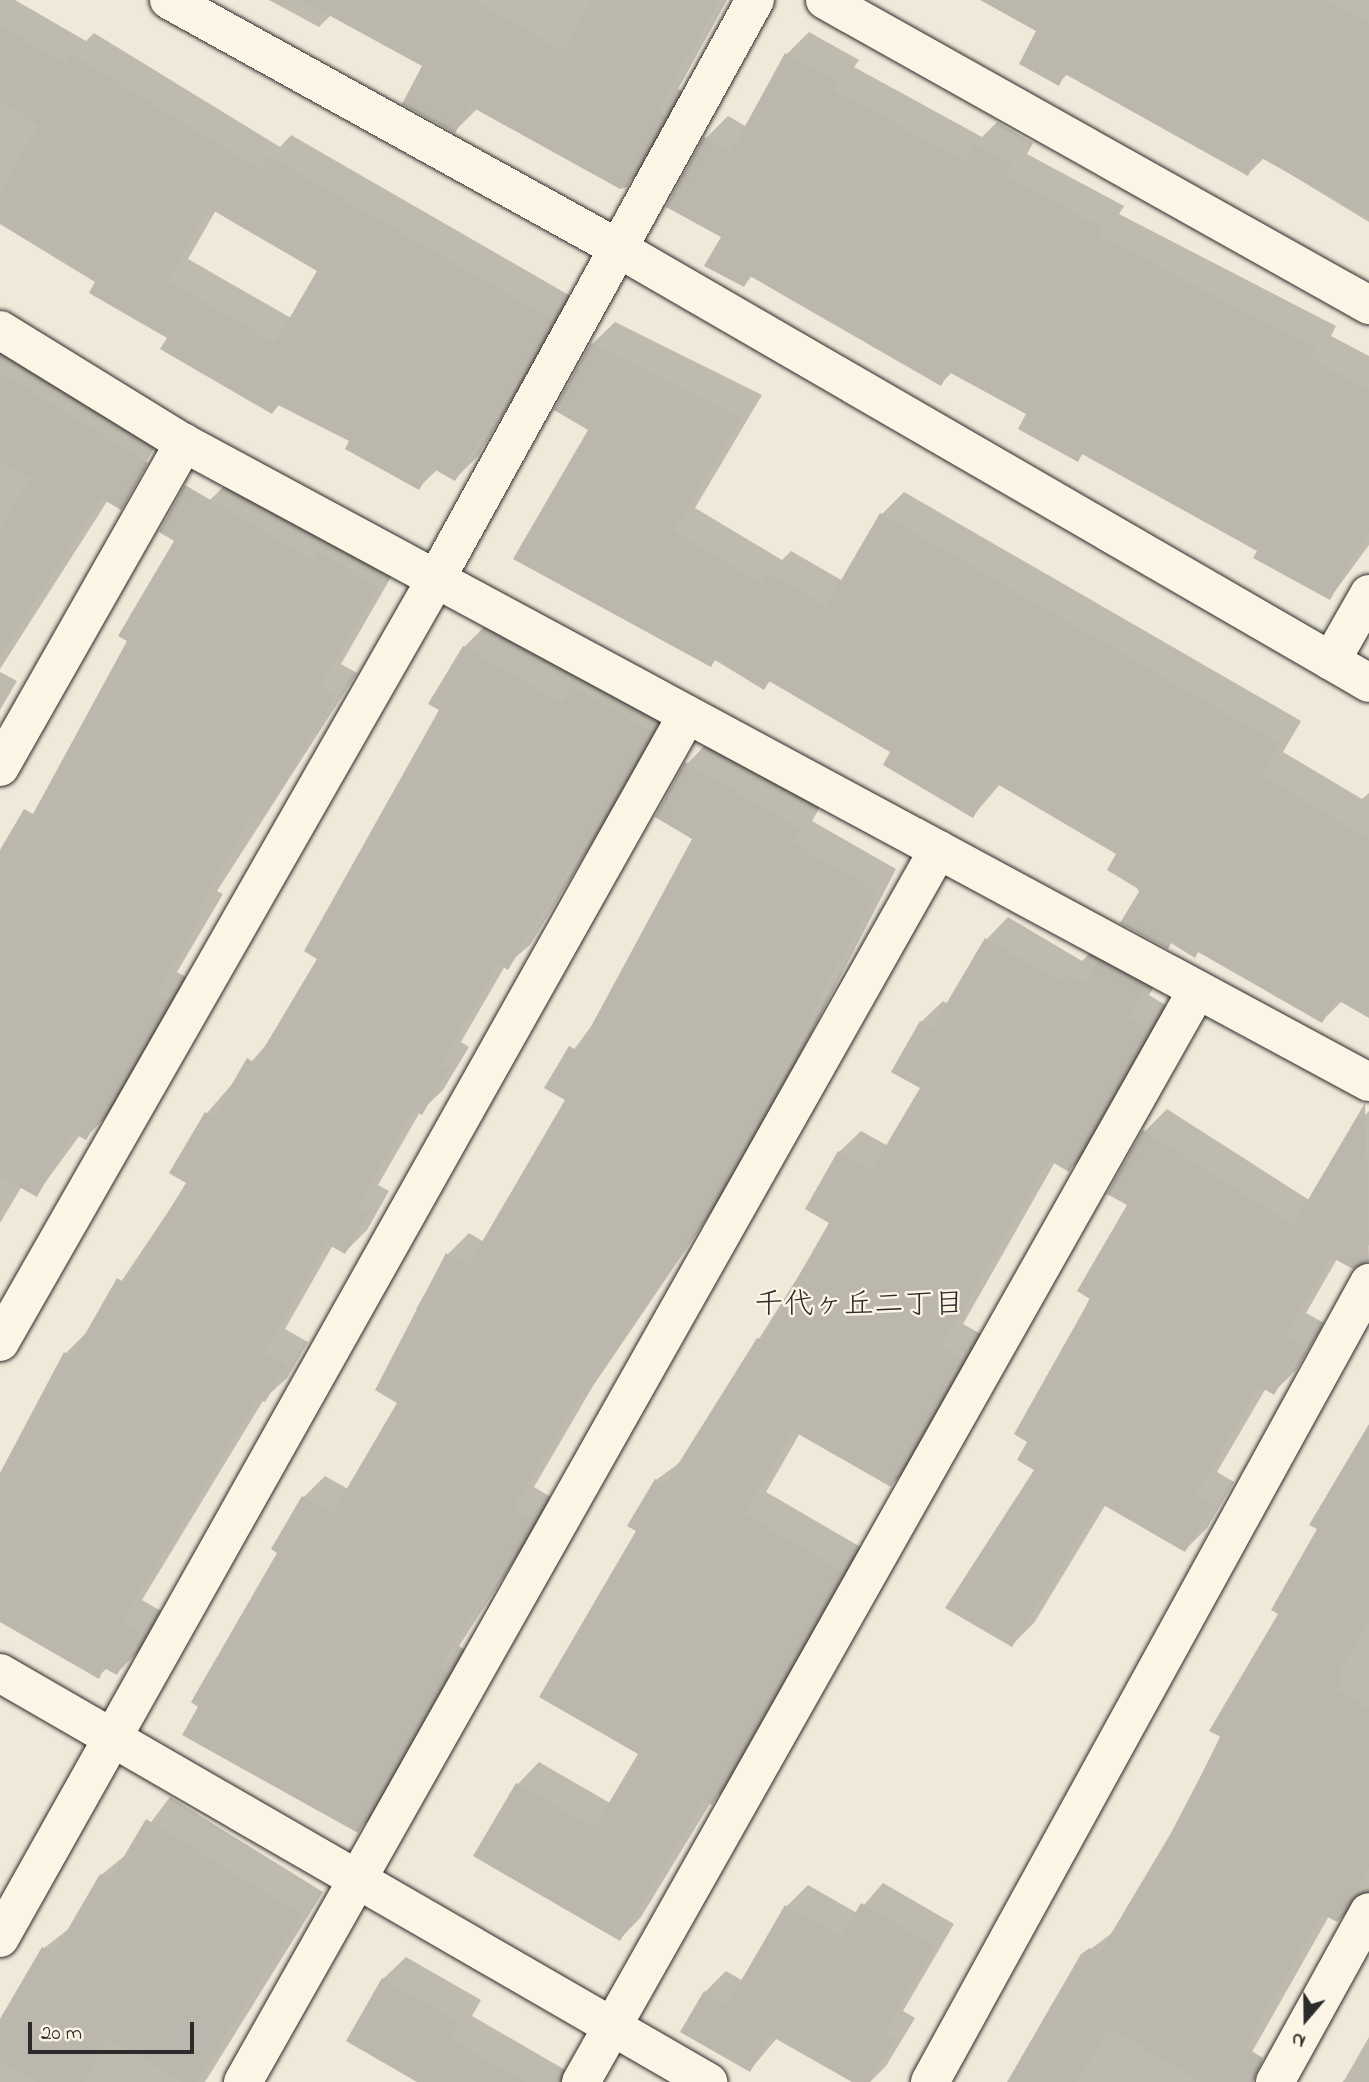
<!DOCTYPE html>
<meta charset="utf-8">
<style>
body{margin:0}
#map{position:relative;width:1369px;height:2082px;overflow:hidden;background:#efe9da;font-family:"Indie Flower","Klee One",sans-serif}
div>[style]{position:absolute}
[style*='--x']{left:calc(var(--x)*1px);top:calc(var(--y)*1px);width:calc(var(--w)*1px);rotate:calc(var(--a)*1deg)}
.shadow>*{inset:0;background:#0003}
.building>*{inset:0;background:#bcb7ac}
.roads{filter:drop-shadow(0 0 2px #2b2b2b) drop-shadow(0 0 2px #2b2b2b)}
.street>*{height:38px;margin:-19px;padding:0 19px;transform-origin:19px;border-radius:19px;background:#fcf5e5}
span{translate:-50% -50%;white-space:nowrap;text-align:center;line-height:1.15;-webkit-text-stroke:5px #fcf5e5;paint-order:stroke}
.neighbourhood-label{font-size:30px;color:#2b2b2b}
.north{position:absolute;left:1271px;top:1984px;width:70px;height:70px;-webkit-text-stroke:5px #fcf5e5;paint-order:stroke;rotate:200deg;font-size:19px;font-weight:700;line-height:28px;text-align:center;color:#2b2b2b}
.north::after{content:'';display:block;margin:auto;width:24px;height:32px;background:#2b2b2b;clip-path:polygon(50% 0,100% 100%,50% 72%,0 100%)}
.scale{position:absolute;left:28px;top:2022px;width:166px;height:32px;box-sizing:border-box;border:4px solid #2b2b2b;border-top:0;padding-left:9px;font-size:21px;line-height:24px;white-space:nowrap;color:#2b2b2b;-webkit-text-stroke:5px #fcf5e5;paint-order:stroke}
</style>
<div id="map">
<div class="shadow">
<div style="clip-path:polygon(evenodd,0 0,15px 0,86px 41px,94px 33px,280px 147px,291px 135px,574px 298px,477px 457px,455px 479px,438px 469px,418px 488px,351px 441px,280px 404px,272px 412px,97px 282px,0 223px,0 0,216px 210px,319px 270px,291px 318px,188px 259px,216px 210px)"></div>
<div style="clip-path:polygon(269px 0,727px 0,678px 89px,687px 94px,649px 162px,626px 185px,477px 109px,455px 131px,425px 65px,331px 15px,319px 27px)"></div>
<div style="clip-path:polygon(984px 0,1369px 0,1369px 222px,1264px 158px,1248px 174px,1068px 74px,1058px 83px,1038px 31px)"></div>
<div style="clip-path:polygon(809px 32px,859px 60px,854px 67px,982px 137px,997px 122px,1033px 143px,1027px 154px,1124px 206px,1119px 214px,1336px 326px,1331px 336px,1369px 356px,1369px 545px,1330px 598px,1259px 550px,1084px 453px,1078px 459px,1029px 413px,952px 372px,941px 384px,753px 275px,744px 285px,723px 237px,706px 138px,728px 116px,747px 127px,787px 54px)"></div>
<div style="clip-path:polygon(615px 322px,762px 395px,695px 508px,782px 560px,791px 551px,843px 581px,882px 514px,904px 492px,1301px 721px,1283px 752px,1362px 799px,1369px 793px,1369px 1016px,1342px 1001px,1322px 1021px,1200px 951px,1195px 955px,1172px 942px,1168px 947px,1119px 854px,1001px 783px,973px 816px,893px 751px,771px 680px,764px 688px,716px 659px,710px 665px,591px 429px,592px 344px)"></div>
<div style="clip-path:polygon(0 331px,162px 435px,135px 480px,108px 500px,0 669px)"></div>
<div style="clip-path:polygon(232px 478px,398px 565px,341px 664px,357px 673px,217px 891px,223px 894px,177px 972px,190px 979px,107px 1116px,85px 1138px,80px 1135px,36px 1195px,22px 1186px,0 1223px,0 909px,16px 847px,210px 500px)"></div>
<div style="clip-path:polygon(486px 625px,582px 680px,597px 665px,673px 710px,530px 945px,505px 966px,461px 1042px,469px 1047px,443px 1090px,420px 1112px,378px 1185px,389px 1191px,367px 1230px,345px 1252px,333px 1245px,285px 1329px,308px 1342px,287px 1378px,264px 1399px,142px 1600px,161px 1611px,139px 1651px,117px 1673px,107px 1668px,98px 1677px,0 1619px,0 1475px,66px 1353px,88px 1331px,188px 1182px,207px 1113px,272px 1038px,320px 958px,442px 710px,464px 647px)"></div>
<div style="clip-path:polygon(0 672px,17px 681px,0 710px)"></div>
<div style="clip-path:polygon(708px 742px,820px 807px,812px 821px,896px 869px,742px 1167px,593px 1386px,534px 1487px,554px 1499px,459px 1646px,467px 1651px,379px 1809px,358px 1831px,280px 1552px,304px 1497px,325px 1476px,348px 1489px,400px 1402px,422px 1313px,416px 1309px,448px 1254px,469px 1233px,484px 1242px,567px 1100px,546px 1088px,592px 1025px,694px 838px,687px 764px)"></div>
<div style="clip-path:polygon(1008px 917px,1082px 961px,1090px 953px,1102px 960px,1121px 940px,1167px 965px,1149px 995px,1170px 1008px,1091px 1148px,1069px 1170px,1055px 1162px,1017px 1229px,963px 1324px,981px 1334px,913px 1464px,891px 1485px,800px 1433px,766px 1492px,864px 1549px,734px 1781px,711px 1802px,641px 1917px,620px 1939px,476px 1856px,518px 1784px,539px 1762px,610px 1803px,640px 1753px,638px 1530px,656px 1480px,682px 1461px,832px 1223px,839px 1152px,861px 1131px,888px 1146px,922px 1087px,921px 1022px,943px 1001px,948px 1004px,987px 939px)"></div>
<div style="clip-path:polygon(1167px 1109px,1309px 1200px,1351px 1130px,1369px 1111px,1369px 1245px,1349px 1265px,1337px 1259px,1306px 1313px,1324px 1323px,1296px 1370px,1274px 1392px,1266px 1388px,1217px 1472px,1234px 1482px,1207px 1528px,1185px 1550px,1106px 1504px,1034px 1623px,1012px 1645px,1036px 1469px,1029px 1441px,1129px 1205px,1145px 1131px)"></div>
<div style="clip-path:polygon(1369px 1428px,1369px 1892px,1338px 1921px,1329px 1916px,1235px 2082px,1009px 2082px,1083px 1955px,1116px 1930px,1173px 1834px)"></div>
<div style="clip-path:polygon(170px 1797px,323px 1892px,205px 2082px,0 2082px,0 2028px,44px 1948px,70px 1928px,101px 1875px,127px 1854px)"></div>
<div style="clip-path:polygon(883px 1883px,954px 1924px,903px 2011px,915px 2018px,886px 2066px,870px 2082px,856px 2082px,778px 2037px,750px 2070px,705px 1992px,726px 1971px,743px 1981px,787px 1906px,808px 1885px,857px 1913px)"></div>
<div style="clip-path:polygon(406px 1957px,481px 2000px,472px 2016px,567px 2071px,561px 2082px,421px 2082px,383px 1979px)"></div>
<div style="clip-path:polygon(1369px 2037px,1369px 2082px,1342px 2082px,1345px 2079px)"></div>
</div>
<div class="building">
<div style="clip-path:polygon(301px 0,474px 0,564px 51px,592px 0,719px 0,658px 111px,666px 116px,627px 187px,620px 189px,470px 106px,455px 133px,402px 104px,422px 66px)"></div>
<div style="clip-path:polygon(980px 0,1326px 0,1369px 23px,1369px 218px,1258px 156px,1248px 176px,1065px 74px,1059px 86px,1019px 64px,1036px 31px)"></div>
<div style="clip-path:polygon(evenodd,0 26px,65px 63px,71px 54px,260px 170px,268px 156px,554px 320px,455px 481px,432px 468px,419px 490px,345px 449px,349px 441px,278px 405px,272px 414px,160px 349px,167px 338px,89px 293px,95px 282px,0 224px,0 192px,38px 126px,0 100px,0 26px,209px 208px,317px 271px,275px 343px,167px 281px,209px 208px)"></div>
<div style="clip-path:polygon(785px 53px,838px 82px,834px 90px,964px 161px,974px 143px,1013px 165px,1007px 176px,1103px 228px,1099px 236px,1316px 348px,1310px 358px,1369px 390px,1369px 530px,1330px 600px,1253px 558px,1257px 551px,1082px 454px,1078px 462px,1018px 429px,1026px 414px,949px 372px,941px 386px,750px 276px,744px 287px,704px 266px,721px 237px,666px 207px,704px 137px,731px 152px)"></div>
<div style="clip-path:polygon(591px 343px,741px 418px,674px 531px,761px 583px,767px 572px,826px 606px,880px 513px,1279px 744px,1261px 775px,1369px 839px,1369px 1018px,1336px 999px,1322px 1023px,1198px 952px,1195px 958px,1171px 943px,1168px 949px,1120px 923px,1140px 890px,1107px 870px,1116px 854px,994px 782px,973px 818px,883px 765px,890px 752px,769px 681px,764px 690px,715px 660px,711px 667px,513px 559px,588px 430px,554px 410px)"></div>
<div style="clip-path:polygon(0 372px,148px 463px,121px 510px,101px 498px,0 656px,0 529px,30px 479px,0 461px)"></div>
<div style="clip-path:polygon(185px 485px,314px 561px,319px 553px,378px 587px,320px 686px,336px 696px,262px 819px,253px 814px,196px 913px,202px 917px,156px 994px,169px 1002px,86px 1140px,73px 1133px,37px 1197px,0 1176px,0 850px,24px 809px,33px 814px,127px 641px,118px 636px,174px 541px,159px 532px)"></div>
<div style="clip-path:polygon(463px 646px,563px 703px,573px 686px,652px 732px,508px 970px,498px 964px,441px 1065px,448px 1069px,422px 1115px,414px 1110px,357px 1207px,368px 1214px,345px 1254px,326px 1243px,264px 1352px,287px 1365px,265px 1402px,258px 1398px,121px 1623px,140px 1633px,117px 1675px,104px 1668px,99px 1679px,0 1622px,0 1473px,64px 1352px,72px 1357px,117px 1278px,125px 1283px,186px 1183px,169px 1173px,205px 1112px,213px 1117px,247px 1058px,255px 1063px,317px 959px,304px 951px,439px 710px,428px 704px)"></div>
<div style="clip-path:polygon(685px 762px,800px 829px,792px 843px,876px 891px,721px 1191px,586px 1395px,582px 1393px,513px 1509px,534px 1521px,439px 1668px,447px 1673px,358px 1833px,182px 1735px,198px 1707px,191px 1702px,277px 1553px,271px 1549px,302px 1496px,332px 1514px,397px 1403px,375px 1390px,446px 1253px,468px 1266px,565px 1100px,544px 1088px,569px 1046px,578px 1051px,692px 839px,655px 817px)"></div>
<div style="clip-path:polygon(985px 938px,1062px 983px,1067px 974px,1085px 984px,1098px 961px,1146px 987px,1128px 1018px,1149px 1030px,1069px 1172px,1049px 1160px,995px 1252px,942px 1346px,960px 1357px,891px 1487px,793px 1431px,745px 1514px,844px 1572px,712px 1805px,704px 1801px,620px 1941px,473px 1856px,516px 1783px,594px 1828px,638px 1754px,539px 1697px,636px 1531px,627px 1526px,655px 1479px,665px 1485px,757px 1338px,762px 1340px,829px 1223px,805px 1209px,838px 1151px,871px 1171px,920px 1088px,891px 1072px,920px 1021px,932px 1028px)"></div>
<div style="clip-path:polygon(1365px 1103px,1369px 1261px,1353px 1269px,1331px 1257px,1285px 1336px,1303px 1346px,1274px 1395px,1259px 1386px,1196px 1495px,1213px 1505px,1185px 1552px,1100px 1503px,1012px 1647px,945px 1608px,1034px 1470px,1017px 1460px,1027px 1442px,1014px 1434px,1090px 1299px,1077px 1291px,1127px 1205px,1107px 1194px,1143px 1130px,1293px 1225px)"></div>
<div style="clip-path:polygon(1369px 1424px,1369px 1622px,1337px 1676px,1342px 1679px,1336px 1689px,1369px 1709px,1369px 1868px,1337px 1922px,1322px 1914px,1245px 2047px,1263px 2058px,1253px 2082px,1202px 2082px,1109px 2028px,1078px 2082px,1007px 2082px,1081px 1954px,1090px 1948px,1099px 1954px,1171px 1833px,1221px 1737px,1209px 1731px,1278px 1614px,1271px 1610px,1317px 1529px,1309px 1525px)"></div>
<div style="clip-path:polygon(146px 1819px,302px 1915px,196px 2082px,183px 2082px,108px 2039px,83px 2082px,36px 2082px,0 2061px,0 2019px,42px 1947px,54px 1953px,100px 1874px,110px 1880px)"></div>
<div style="clip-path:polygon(861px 1903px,934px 1946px,884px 2033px,895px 2039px,869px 2082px,852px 2082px,771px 2036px,750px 2072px,680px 2032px,704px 1991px,727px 2005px,785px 1905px,841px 1937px)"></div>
<div style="clip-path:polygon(382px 1978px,460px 2023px,451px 2039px,525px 2082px,417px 2082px,346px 2041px)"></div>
</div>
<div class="roads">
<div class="street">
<div style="--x:169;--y:0;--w:508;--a:28.93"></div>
<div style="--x:614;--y:246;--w:872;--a:30.06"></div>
<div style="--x:825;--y:0;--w:624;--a:29.28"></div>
<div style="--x:0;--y:330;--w:216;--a:31.6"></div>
<div style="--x:184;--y:443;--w:1346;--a:28.34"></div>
<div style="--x:1331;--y:661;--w:77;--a:-60.4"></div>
<div style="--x:0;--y:767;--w:373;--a:-60.4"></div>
<div style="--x:0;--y:1342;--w:879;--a:-60.26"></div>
<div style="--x:436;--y:579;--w:661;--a:-61.15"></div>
<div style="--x:0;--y:1673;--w:818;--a:30.01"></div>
<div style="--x:0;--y:1938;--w:1403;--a:-60.68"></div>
<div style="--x:243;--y:2082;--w:1415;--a:-60.57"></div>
<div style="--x:581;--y:2082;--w:1254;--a:-60.57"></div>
<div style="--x:930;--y:2082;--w:912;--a:-61.21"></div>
<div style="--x:1275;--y:2082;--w:194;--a:-61.1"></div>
</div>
</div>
<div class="neighbourhood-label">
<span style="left:859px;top:1306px">千代ヶ丘二丁目</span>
</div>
<div class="north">N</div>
<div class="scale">20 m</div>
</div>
